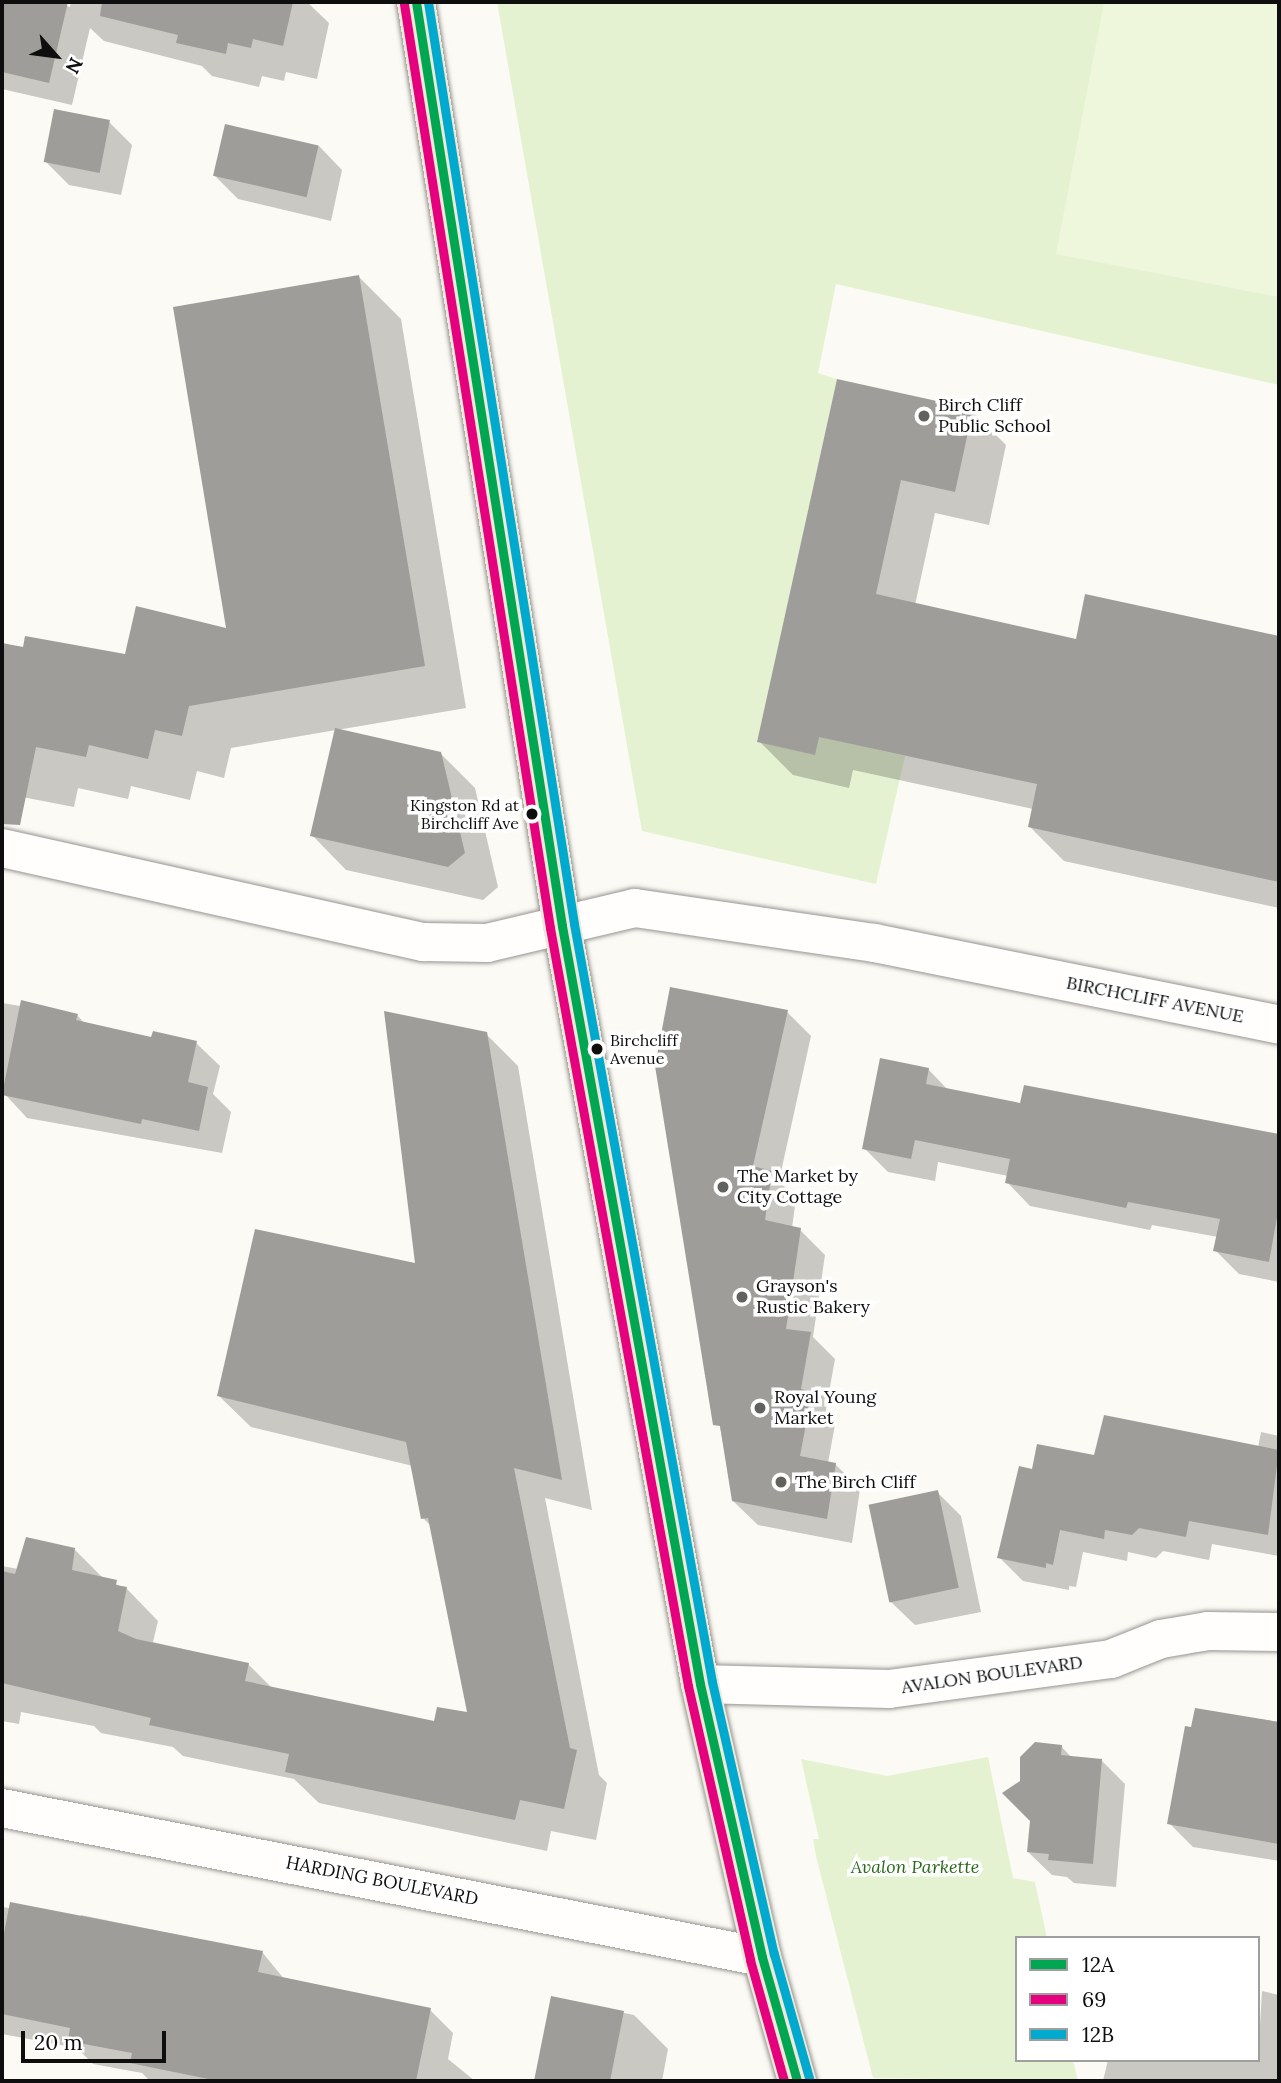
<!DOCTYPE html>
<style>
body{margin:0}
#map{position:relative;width:1281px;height:2083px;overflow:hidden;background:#fcfaf4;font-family:Lora,serif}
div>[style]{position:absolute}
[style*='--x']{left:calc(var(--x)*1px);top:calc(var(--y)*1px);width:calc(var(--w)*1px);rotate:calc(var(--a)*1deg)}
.green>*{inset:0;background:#e4f2d2}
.pitch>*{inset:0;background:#eef6dc}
.shadow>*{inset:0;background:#0003}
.building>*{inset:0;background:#9f9d99;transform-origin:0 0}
.roads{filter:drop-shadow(0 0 2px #959492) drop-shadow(0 0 2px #959492)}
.minor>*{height:38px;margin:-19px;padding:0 19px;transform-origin:19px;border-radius:19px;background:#fffefd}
.primary>*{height:38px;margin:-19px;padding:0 19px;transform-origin:19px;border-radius:19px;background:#eee9d9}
.bus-1>*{height:9px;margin:-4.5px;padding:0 4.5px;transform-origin:4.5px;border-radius:4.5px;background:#00a651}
.bus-2>*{height:9px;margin:-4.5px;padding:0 4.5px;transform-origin:4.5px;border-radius:4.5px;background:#e5007d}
.bus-3>*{height:9px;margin:-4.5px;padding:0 4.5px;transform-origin:4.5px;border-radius:4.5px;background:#00a9ce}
.dots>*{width:19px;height:19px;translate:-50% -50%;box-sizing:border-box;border:4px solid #fff;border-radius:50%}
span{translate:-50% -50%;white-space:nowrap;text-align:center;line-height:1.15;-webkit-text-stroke:7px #fff;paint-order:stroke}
.bus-label{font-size:16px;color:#0e0e0e}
.right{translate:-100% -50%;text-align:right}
.left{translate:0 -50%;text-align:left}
.poi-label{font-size:18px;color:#0e0e0e}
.street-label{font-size:18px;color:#0e0e0e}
.park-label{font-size:18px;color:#2a691b;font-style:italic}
.frame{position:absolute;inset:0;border:4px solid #0e0e0e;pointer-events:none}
.legend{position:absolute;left:1015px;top:1936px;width:245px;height:126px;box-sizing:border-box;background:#fff;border:2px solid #9f9f9f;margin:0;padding:9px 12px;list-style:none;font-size:21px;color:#0e0e0e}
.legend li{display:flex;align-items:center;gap:14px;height:35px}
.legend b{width:35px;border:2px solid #9f9f9f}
.north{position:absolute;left:21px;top:21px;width:70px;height:70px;-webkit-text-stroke:5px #fff;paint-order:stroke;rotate:118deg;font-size:19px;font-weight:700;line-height:28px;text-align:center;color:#0e0e0e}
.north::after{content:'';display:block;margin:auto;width:24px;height:32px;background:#0e0e0e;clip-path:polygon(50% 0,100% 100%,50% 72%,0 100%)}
.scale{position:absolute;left:21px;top:2031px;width:145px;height:32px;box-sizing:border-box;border:4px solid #0e0e0e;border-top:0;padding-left:9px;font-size:21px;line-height:24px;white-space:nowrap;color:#0e0e0e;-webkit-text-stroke:5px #fff;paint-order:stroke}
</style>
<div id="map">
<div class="green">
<div style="clip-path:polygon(497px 2px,1279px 2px,1279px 385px,836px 284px,818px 373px,837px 379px,757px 742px,820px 731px,835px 740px,905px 756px,876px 884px,642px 831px)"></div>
<div style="clip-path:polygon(988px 1757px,1013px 1878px,1035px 1882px,1047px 1938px,1017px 1938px,1017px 2060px,1073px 2060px,1078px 2081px,873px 2078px,816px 1856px,813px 1839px,819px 1839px,801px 1759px,887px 1776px)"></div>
</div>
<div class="pitch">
<div style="clip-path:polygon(1104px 2px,1279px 2px,1279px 297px,1056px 254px)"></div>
</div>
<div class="shadow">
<div style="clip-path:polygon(2px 2px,56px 2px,70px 7px,71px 2px,307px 2px,329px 23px,317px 79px,286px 72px,284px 81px,262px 76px,259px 87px,212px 76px,202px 66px,104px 41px,90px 28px,72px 105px,2px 89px)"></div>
<div style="clip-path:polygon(109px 122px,132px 145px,121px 195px,69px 185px,45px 161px)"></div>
<div style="clip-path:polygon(319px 146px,342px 170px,331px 221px,238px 199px,215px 176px)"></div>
<div style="clip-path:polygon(359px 277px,401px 319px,466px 708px,337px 730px,441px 754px,475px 788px,498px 887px,483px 900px,346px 870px,312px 835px,336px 730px,231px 748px,224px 778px,197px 771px,190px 800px,131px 786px,128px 799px,78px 788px,74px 807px,17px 796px,2px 780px,2px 645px,126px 656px,228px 630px)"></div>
<div style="clip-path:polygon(838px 381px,972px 411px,1006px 445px,989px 525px,935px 513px,915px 605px,1077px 641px,1086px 596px,1279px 639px,1279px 908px,1064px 861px,1030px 827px,1033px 809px,853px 770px,849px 788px,793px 775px,759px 741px)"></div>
<div style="clip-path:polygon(2px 1003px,77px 1015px,85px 1024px,153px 1039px,196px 1043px,220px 1066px,213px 1094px,231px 1112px,222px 1153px,27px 1118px,2px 1091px)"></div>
<div style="clip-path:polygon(787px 1012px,811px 1036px,779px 1181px,796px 1198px,792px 1228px,800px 1230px,825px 1255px,813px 1337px,835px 1359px,826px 1409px,836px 1419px,828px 1463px,835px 1464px,860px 1489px,852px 1543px,758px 1525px,733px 1501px,657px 1066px)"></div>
<div style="clip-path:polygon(486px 1034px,518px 1066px,592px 1510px,545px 1498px,599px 1775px,607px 1783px,596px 1840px,551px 1831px,547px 1851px,319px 1803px,294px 1779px,183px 1756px,173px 1747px,101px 1733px,94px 1726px,21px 1712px,19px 1724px,2px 1721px,2px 1566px,18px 1569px,74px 1549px,104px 1579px,127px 1589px,158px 1621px,153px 1642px,248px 1664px,272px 1688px,436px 1723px,469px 1715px,432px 1527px,423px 1518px,413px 1466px,251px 1427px,219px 1396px,417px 1265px)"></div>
<div style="clip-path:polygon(928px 1069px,949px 1091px,1022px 1105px,1025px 1087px,1279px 1136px,1279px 1282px,1239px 1274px,1215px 1250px,1218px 1237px,1152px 1225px,1150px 1230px,1030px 1206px,1007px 1182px,1008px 1176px,938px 1162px,935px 1181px,888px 1172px,864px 1148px)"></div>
<div style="clip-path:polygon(1261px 1432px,1279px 1436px,1279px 1556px,1212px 1544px,1209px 1560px,1163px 1551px,1156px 1558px,1128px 1552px,1127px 1561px,1083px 1552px,1076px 1587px,1069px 1586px,1069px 1590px,1023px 1581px,999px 1557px,1034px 1472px,1095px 1457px,1258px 1448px)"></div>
<div style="clip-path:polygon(937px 1492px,961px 1516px,981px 1612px,915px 1625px,891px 1602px)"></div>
<div style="clip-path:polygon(1197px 1710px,1279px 1722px,1279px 1861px,1193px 1847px,1169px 1823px)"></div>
<div style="clip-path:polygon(1061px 1746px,1072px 1758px,1101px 1760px,1125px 1784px,1116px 1887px,1074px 1883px,1067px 1877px,1052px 1875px,1028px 1852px,1032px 1820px,1021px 1782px)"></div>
<div style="clip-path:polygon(2px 1907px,80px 1918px,81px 1915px,262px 1952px,285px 1980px,430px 2010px,453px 2033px,448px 2059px,475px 2081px,150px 2081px,142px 2073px,93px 2064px,77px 2048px,2px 2034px)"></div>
<div style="clip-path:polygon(1262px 1991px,1279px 1995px,1279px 2081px,1103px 2081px,1108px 2060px,1258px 2060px)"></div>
<div style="clip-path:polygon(552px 1998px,634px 2015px,668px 2049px,662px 2081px,535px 2081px)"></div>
</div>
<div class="building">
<div style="clip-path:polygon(2px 2px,68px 2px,49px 83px,2px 72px)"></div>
<div style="clip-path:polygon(102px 2px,293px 2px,283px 46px,253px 39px,251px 48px,228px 43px,226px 54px,176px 43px,178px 35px,100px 16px)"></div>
<div style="left:54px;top:109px;width:57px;height:54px;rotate:11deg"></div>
<div style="left:225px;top:124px;width:96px;height:53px;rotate:13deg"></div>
<div style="clip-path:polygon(359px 275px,425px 666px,189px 706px,182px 736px,155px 730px,148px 759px,89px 745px,86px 757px,36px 747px,20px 825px,2px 824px,2px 643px,23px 647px,25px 636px,125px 654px,136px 606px,226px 628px,173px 307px)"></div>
<div style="clip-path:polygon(837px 379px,973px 409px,955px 492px,901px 480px,876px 594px,1076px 639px,1085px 594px,1279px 636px,1279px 882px,1028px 827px,1037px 784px,819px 737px,815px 755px,757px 742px)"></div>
<div style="clip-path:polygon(335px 728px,441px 752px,465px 853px,448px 867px,310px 836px)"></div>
<div style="clip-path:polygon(670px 987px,788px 1010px,753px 1166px,772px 1171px,765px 1220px,801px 1228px,786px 1329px,811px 1332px,801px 1389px,812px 1392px,800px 1456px,836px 1463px,827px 1519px,732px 1501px,720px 1426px,713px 1425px,655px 1066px)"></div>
<div style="clip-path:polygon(21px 1000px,78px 1014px,76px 1020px,151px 1037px,153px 1031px,197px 1041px,188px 1082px,208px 1087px,199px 1131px,142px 1119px,141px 1124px,2px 1095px)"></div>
<div style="clip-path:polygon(384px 1011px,487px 1032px,562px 1480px,514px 1468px,570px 1748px,577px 1750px,564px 1809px,520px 1800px,515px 1820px,285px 1772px,289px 1754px,149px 1725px,151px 1718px,2px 1683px,2px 1571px,15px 1574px,26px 1537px,75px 1548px,72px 1570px,117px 1580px,116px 1585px,127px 1587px,118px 1631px,136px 1639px,249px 1663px,245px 1681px,434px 1721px,437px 1707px,467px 1712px,428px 1518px,421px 1519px,406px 1442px,217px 1396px,255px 1229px,415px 1263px)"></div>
<div style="clip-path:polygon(880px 1058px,929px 1068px,926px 1084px,1020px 1103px,1024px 1085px,1279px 1134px,1279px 1206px,1269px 1262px,1213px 1251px,1220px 1219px,1128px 1202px,1126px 1208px,1005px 1183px,1010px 1159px,915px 1140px,911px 1159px,862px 1149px)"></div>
<div style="clip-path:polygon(1104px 1415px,1279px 1450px,1268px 1535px,1189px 1521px,1186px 1537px,1139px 1528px,1132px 1535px,1105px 1530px,1104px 1539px,1060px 1530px,1053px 1565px,1046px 1563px,1046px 1568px,997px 1558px,1019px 1466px,1032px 1469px,1037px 1444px,1094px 1455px)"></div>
<div style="left:938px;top:1490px;width:100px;height:71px;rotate:78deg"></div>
<div style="clip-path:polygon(1195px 1708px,1279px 1722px,1279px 1844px,1167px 1824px,1185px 1726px,1191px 1727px)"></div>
<div style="clip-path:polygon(1035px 1742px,1062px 1745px,1061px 1755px,1102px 1759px,1093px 1864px,1048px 1860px,1049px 1854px,1027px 1852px,1030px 1821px,1002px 1793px,1020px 1781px,1020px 1757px)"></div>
<div style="clip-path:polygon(10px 1902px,263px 1951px,258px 1972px,431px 2008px,416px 2081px,218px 2081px,130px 2063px,132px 2053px,68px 2041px,70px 2028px,2px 2014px,2px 1944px)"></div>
<div style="clip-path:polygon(551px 1996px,624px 2011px,610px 2081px,534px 2081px)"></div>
</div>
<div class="roads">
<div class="minor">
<div style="--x:2;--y:848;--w:432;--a:12.6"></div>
<div style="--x:424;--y:942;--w:63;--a:0.9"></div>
<div style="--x:487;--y:943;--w:152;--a:-13.3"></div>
<div style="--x:635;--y:908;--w:242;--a:8.3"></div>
<div style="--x:874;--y:943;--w:413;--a:11.4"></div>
<div style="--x:700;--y:1684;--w:189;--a:1.5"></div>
<div style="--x:889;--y:1689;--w:224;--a:-7.7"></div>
<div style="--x:1111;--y:1659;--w:54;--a:-21.8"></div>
<div style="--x:1161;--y:1639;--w:48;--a:-9.7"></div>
<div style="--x:1208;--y:1631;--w:71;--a:0.8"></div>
<div style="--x:2;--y:1808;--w:774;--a:11.09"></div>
</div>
<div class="primary">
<div style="--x:416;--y:2;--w:935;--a:81.02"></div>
<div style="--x:562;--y:926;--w:770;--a:79.68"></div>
<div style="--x:700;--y:1684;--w:280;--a:77.2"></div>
<div style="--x:762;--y:1957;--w:129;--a:74.2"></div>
</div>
</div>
<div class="bus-1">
<div style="--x:416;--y:2;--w:935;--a:81.02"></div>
<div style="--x:562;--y:926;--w:770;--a:79.68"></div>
<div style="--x:700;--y:1684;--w:280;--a:77.2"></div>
<div style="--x:762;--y:1957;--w:129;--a:74.2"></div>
</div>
<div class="bus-2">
<div style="--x:404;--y:4;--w:935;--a:81.02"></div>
<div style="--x:550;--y:928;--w:770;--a:79.68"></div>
<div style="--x:688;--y:1686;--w:281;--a:77.2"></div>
<div style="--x:750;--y:1960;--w:126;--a:74.3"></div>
</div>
<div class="bus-3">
<div style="--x:428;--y:2;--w:933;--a:81"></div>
<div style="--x:574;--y:924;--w:770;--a:79.68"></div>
<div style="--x:712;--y:1682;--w:279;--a:77.2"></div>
<div style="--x:774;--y:1954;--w:129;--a:74.2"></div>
</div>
<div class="dots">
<div style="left:924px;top:416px;background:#61615e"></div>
<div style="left:532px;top:814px;background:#0e0e0e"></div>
<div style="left:597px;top:1049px;background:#0e0e0e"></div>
<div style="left:723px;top:1187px;background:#61615e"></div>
<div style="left:742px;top:1297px;background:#61615e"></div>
<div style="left:760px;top:1408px;background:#61615e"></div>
<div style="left:781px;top:1482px;background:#61615e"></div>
</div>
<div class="bus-label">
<span class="right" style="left:519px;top:814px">Kingston Rd at<br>Birchcliff Ave</span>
<span class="left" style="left:610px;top:1049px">Birchcliff<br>Avenue</span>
</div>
<div class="poi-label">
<span class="left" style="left:938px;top:416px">Birch Cliff<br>Public School</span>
<span class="left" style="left:737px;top:1187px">The Market by<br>City Cottage</span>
<span class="left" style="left:756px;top:1297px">Grayson's<br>Rustic Bakery</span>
<span class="left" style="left:774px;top:1408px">Royal Young<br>Market</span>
<span class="left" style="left:795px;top:1482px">The Birch Cliff</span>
</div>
<div class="street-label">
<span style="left:1155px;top:1000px;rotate:11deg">BIRCHCLIFF AVENUE</span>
<span style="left:992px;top:1675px;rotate:-8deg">AVALON BOULEVARD</span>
<span style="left:382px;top:1881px;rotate:11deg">HARDING BOULEVARD</span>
</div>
<div class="park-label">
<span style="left:915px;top:1867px">Avalon Parkette</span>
</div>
<div class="frame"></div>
<ul class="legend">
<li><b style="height:9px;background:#00a651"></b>12A</li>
<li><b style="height:9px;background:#e5007d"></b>69</li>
<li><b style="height:9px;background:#00a9ce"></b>12B</li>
</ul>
<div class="north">N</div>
<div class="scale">20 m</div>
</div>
